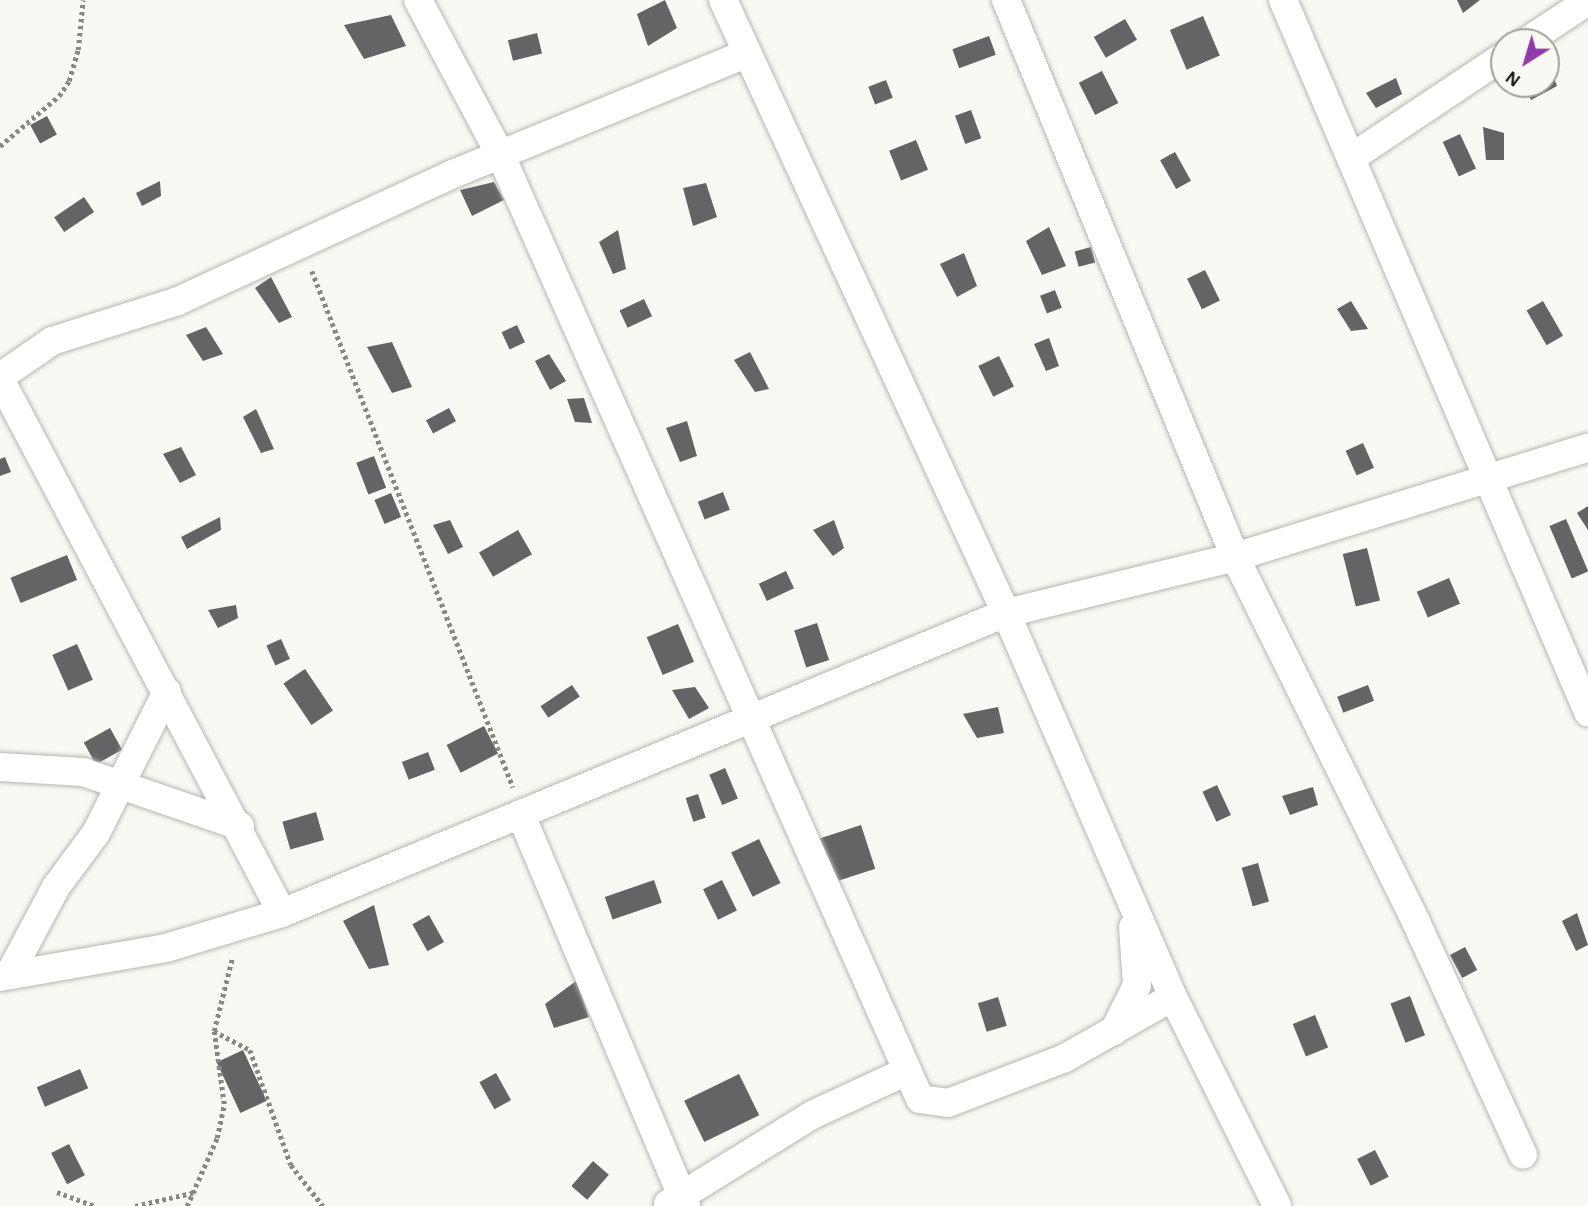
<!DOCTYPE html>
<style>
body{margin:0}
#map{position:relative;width:1588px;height:1206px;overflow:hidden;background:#f9f9f3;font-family:"Alegreya Sans",sans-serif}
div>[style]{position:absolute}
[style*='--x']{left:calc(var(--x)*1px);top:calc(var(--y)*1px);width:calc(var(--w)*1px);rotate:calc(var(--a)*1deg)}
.building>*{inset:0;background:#666367;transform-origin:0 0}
.path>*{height:4.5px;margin-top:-2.25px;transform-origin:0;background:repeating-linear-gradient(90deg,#878783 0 3.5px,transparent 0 7px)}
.roads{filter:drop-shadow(0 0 2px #b6b6b1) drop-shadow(0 0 2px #b6b6b1)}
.minor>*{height:28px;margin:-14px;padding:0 14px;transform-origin:14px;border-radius:14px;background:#fff}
span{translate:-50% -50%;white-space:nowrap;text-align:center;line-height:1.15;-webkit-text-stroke:7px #f9f9f3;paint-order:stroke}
.north{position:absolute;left:1490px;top:28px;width:70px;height:70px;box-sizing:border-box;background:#f9f9f3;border:2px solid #a1a19c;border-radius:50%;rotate:217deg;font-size:19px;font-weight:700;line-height:28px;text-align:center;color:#1c1c1a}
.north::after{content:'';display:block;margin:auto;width:24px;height:32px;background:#8f3cab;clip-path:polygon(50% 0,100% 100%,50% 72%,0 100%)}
</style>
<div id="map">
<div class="building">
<div style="clip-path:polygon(665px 0,677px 28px,648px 46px,637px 14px)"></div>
<div style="clip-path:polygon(1457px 0,1480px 0,1463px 13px)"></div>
<div style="clip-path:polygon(391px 15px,406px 46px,364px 59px,344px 25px)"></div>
<div style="left:1203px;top:16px;width:43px;height:36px;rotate:67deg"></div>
<div style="left:1125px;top:19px;width:24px;height:36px;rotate:60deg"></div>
<div style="left:537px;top:33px;width:21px;height:30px;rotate:76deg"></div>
<div style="left:989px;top:36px;width:20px;height:39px;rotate:70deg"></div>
<div style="left:1102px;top:71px;width:36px;height:26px;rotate:63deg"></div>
<div style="clip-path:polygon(1552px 73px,1557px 86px,1531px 100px,1525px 87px,1546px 84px)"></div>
<div style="clip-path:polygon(1396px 78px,1402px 94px,1376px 108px,1366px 93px)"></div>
<div style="left:886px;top:80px;width:19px;height:19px;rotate:69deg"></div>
<div style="left:971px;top:110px;width:30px;height:17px;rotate:70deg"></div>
<div style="left:47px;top:116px;width:21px;height:19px;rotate:62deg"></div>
<div style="clip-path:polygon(1483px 127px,1504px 133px,1504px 160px,1486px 160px)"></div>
<div style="left:1460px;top:134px;width:38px;height:19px;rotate:65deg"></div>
<div style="left:916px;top:140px;width:32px;height:29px;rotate:68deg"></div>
<div style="left:1175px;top:152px;width:33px;height:17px;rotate:61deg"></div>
<div style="clip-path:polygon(160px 181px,161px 196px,142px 206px,136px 193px)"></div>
<div style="clip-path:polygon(494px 182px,504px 200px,472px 216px,460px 190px)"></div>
<div style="clip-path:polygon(706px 183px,717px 217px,693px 226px,683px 188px)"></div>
<div style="left:84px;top:197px;width:18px;height:36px;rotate:56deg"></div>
<div style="clip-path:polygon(1049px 227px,1066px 266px,1042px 275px,1026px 241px)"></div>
<div style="clip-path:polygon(618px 230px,626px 269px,613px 274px,599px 242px)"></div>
<div style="left:1091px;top:247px;width:16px;height:17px;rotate:75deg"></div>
<div style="clip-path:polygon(964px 253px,977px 286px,957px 297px,940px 264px)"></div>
<div style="left:1205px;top:270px;width:34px;height:20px;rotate:64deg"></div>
<div style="clip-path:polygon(271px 277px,292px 317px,279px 323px,255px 288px)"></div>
<div style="left:1055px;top:290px;width:19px;height:16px;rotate:69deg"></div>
<div style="left:644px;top:299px;width:19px;height:27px;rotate:65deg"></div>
<div style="clip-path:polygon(1351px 301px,1368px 329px,1351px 331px,1337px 309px)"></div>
<div style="left:1543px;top:301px;width:40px;height:19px;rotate:60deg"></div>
<div style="left:517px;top:325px;width:19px;height:17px;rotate:65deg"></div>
<div style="clip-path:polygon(206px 327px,223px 354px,203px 361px,186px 335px)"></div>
<div style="clip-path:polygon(1049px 338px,1059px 366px,1046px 371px,1034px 344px)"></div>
<div style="clip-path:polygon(392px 342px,412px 387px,392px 393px,367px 347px)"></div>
<div style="clip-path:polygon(750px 352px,769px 389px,755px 392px,734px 360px)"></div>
<div style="clip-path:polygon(549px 354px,566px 381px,550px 390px,535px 361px)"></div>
<div style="left:999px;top:356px;width:34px;height:23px;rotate:64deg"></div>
<div style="clip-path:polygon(584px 398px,592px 423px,575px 422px,567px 399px)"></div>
<div style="left:449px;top:408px;width:15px;height:26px;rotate:62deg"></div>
<div style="clip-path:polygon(256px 409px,274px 449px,261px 453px,243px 417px)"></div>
<div style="clip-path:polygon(687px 421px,697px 456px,680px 462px,666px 428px)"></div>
<div style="left:1363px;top:443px;width:27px;height:19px;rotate:66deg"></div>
<div style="clip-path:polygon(181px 447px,196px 475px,180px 483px,163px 454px)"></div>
<div style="left:374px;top:456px;width:34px;height:19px;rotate:69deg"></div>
<div style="clip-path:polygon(5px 457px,11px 472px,0 476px,0 459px)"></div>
<div style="left:723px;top:492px;width:19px;height:27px;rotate:69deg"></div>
<div style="left:391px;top:493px;width:26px;height:18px;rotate:67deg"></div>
<div style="clip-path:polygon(1588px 506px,1588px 530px,1577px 513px)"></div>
<div style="clip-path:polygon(220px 517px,221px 530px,187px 549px,181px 537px)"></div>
<div style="left:1566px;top:519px;width:57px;height:18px;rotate:67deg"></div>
<div style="clip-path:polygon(450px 520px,463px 547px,448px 554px,433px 525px)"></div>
<div style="clip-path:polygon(834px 520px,844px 548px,833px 556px,813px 530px)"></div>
<div style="left:518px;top:530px;width:28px;height:45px;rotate:60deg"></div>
<div style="left:1367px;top:548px;width:54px;height:25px;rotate:76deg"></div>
<div style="left:67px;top:555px;width:27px;height:61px;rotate:68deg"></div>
<div style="left:786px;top:571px;width:19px;height:30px;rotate:65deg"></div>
<div style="left:1449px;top:578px;width:28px;height:35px;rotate:67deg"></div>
<div style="clip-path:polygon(236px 605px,238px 618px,218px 628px,208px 610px)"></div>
<div style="left:817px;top:623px;width:39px;height:24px;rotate:72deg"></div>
<div style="left:678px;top:624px;width:41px;height:34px;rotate:67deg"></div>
<div style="left:281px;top:639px;width:22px;height:16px;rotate:66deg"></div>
<div style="left:77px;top:644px;width:39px;height:27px;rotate:66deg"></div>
<div style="left:305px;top:669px;width:50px;height:26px;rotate:56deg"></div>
<div style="left:572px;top:685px;width:14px;height:38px;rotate:56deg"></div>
<div style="left:1368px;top:685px;width:17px;height:33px;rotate:69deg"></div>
<div style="clip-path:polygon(695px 687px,709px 708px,689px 719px,672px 690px)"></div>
<div style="clip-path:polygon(998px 707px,1004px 733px,977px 738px,963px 714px)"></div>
<div style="left:484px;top:726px;width:31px;height:42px;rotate:63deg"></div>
<div style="left:110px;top:728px;width:25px;height:30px;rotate:61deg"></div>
<div style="left:428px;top:752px;width:19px;height:28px;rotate:69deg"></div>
<div style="left:725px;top:768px;width:33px;height:17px;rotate:67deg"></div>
<div style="left:1217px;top:785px;width:33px;height:16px;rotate:65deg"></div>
<div style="clip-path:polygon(1313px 787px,1318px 805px,1290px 815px,1282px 796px)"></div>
<div style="left:698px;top:794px;width:25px;height:13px;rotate:72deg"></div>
<div style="left:316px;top:812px;width:29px;height:35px;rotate:74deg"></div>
<div style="left:861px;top:825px;width:46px;height:50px;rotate:72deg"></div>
<div style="left:759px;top:839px;width:49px;height:31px;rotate:64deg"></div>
<div style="left:1258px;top:863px;width:40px;height:17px;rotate:74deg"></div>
<div style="left:654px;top:880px;width:24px;height:52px;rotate:71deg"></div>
<div style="left:722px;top:880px;width:34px;height:21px;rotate:64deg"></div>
<div style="clip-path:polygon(374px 905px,389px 965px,369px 969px,343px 921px)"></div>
<div style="clip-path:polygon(1577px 913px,1588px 945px,1576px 951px,1562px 921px)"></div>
<div style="left:429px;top:915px;width:31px;height:19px;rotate:61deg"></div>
<div style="left:1465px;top:947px;width:26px;height:17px;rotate:62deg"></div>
<div style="clip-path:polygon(576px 981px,589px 1017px,554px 1028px,545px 1004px)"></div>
<div style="left:1410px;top:996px;width:42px;height:21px;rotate:69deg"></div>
<div style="left:998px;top:997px;width:30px;height:21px;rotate:73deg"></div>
<div style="left:1315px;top:1015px;width:35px;height:24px;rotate:68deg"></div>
<div style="left:243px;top:1050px;width:56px;height:29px;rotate:65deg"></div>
<div style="left:80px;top:1069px;width:21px;height:47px;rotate:67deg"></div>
<div style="left:496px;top:1073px;width:31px;height:19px;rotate:61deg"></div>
<div style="left:739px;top:1074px;width:46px;height:61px;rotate:64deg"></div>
<div style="left:69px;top:1144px;width:35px;height:20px;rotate:63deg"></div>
<div style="left:1375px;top:1150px;width:30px;height:20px;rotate:63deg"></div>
<div style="left:593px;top:1161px;width:21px;height:33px;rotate:41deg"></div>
</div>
<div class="path">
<div style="--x:0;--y:146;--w:77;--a:-40.3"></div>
<div style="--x:59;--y:96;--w:18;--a:-56"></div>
<div style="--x:69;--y:81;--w:32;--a:-74"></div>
<div style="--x:78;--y:50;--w:50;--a:-84.3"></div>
<div style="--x:312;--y:271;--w:554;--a:68.72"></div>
<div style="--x:214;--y:1031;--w:41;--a:27.8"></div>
<div style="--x:250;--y:1050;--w:122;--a:70.4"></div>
<div style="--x:291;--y:1165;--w:52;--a:52"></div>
<div style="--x:57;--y:1192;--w:40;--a:20.2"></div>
<div style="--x:135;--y:1206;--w:63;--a:-12.9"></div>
<div style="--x:187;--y:1206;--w:74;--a:-66.2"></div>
<div style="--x:217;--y:1138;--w:35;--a:-78"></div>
<div style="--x:224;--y:1104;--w:74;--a:-97.8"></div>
<div style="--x:214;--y:1031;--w:74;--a:-76"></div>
</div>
<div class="roads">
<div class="minor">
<div style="--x:418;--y:0;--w:177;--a:62"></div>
<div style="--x:501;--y:156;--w:1032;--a:66.04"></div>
<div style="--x:920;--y:1099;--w:28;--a:8"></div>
<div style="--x:948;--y:1103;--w:125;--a:-21"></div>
<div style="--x:1065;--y:1058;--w:124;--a:-29.5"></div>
<div style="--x:723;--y:0;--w:675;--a:65.22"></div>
<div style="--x:1006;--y:613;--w:419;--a:66.5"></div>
<div style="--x:1173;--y:997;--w:233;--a:63.5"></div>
<div style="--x:1006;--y:0;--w:602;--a:67.65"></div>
<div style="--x:1235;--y:557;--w:407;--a:63.6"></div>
<div style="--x:1416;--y:922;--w:256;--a:65.3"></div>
<div style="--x:1283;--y:0;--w:775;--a:66.81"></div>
<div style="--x:1526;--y:42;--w:74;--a:-33.5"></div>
<div style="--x:1351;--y:158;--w:184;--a:-33.7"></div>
<div style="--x:0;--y:377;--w:63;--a:-34.7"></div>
<div style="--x:52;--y:341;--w:132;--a:-17.6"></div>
<div style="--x:178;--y:301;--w:303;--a:-24.8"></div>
<div style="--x:453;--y:174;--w:316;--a:-22.3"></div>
<div style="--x:0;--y:379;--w:604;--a:62.16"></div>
<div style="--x:0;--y:767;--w:83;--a:3.4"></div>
<div style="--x:83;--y:772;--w:166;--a:19"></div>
<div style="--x:521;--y:815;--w:424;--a:67.1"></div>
<div style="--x:9;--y:975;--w:100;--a:-61.9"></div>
<div style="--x:56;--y:887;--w:67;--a:-53.5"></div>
<div style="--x:96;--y:833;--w:158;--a:-63.3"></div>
<div style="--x:0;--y:977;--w:169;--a:-9.9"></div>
<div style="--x:166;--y:948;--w:121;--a:-16.8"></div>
<div style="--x:282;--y:913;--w:784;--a:-22.51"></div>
<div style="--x:1006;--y:613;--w:236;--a:-13.7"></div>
<div style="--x:1235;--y:557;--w:369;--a:-17.2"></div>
<div style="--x:1114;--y:1031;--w:51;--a:-63.4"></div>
<div style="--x:1137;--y:985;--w:58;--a:-93.9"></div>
<div style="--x:668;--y:1204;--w:172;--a:-31.7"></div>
<div style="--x:814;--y:1114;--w:102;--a:-24.8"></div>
</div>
</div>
<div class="north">N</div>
</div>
